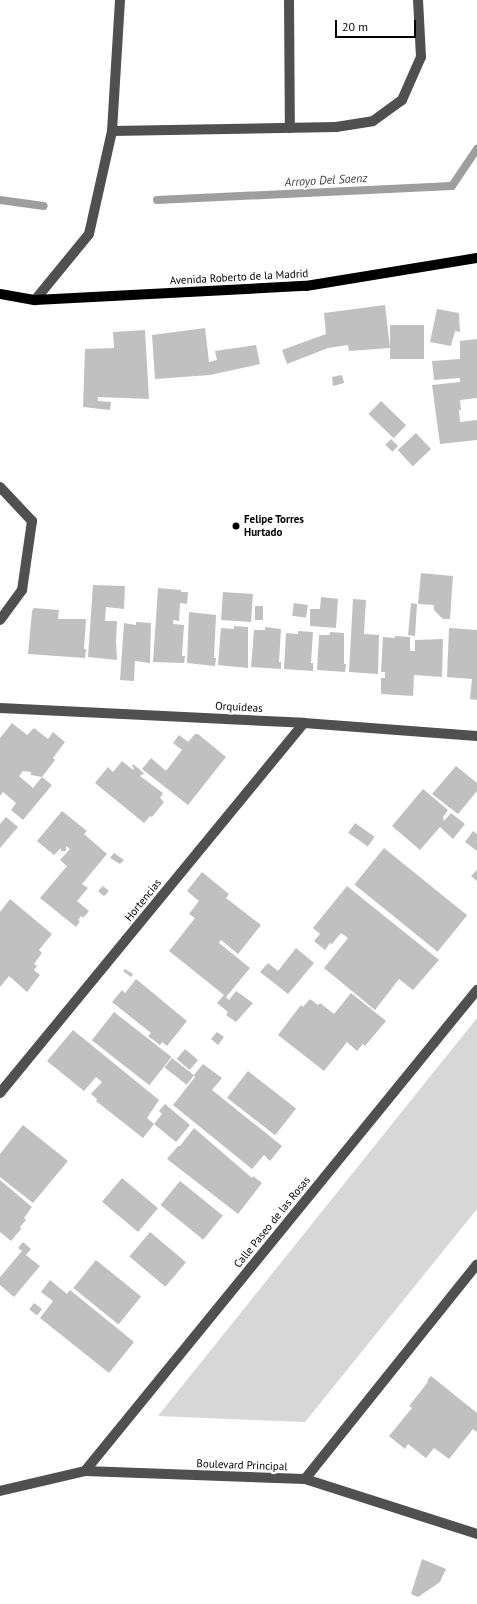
<!DOCTYPE html>
<style>
body{margin:0}
#map{position:relative;width:477px;height:1604px;overflow:hidden;background:#fff;font-family:"PT Sans",sans-serif}
div>[style]{position:absolute}
[style*='--x']{left:calc(var(--x)*1px);top:calc(var(--y)*1px);width:calc(var(--w)*1px);rotate:calc(var(--a)*1deg)}
.green>*{inset:0;background:#d7d7d7}
.stream>*{height:8px;margin:-4px;padding:0 4px;transform-origin:4px;border-radius:4px;background:#9e9e9e}
.building>*{inset:0;background:#c0c0c0;transform-origin:0 0}
.minor>*{height:10px;margin:-5px;padding:0 5px;transform-origin:5px;border-radius:5px;background:#505050}
.major>*{height:10px;margin:-5px;padding:0 5px;transform-origin:5px;border-radius:5px;background:#000}
.dots>*{width:11px;height:11px;translate:-50% -50%;box-sizing:border-box;border:2px solid #fff;border-radius:50%}
span{translate:-50% -50%;white-space:nowrap;text-align:center;line-height:1.15;-webkit-text-stroke:4px #fff;paint-order:stroke}
.street-label{font-size:11px;color:#000}
.poi-label{font-size:11px;color:#000;font-weight:700}
.left{translate:0 -50%;text-align:left}
.water-label{font-size:12px;color:#3f3f3f;font-style:italic}
.scale{position:absolute;left:335px;top:20px;width:81px;height:18px;box-sizing:border-box;border:2px solid #000;border-top:0;padding-left:5px;font-size:12px;line-height:14px;white-space:nowrap;color:#000;-webkit-text-stroke:3px #fff;paint-order:stroke}
</style>
<div id="map">
<div class="green">
<div style="clip-path:polygon(477px 1018px,477px 1209px,305px 1422px,158px 1416px)"></div>
</div>
<div class="stream">
<div style="--x:0;--y:200;--w:44;--a:7.8"></div>
<div style="--x:157;--y:200;--w:295;--a:-2.7"></div>
<div style="--x:452;--y:186;--w:45;--a:-56"></div>
</div>
<div class="building">
<div style="clip-path:polygon(385px 305px,390px 348px,349px 351px,348px 345px,328px 348px,287px 364px,282px 350px,326px 334px,324px 313px)"></div>
<div style="clip-path:polygon(437px 309px,459px 313px,460px 332px,455px 331px,451px 346px,430px 342px)"></div>
<div style="left:424px;top:325px;width:34px;height:34px;rotate:90deg"></div>
<div style="clip-path:polygon(205px 328px,209px 362px,217px 360px,215px 351px,256px 345px,260px 364px,210px 375px,155px 379px,152px 335px)"></div>
<div style="clip-path:polygon(145px 330px,149px 399px,98px 397px,98px 401px,111px 402px,110px 410px,83px 407px,85px 349px,114px 348px,113px 332px)"></div>
<div style="clip-path:polygon(477px 339px,477px 398px,460px 400px,461px 410px,459px 410px,460px 422px,477px 420px,477px 440px,440px 444px,432px 385px,460px 382px,460px 378px,434px 380px,432px 361px,460px 359px,460px 341px)"></div>
<div style="clip-path:polygon(342px 375px,344px 383px,333px 386px,332px 377px)"></div>
<div style="left:381px;top:401px;width:35px;height:18px;rotate:44deg"></div>
<div style="left:416px;top:433px;width:22px;height:25px;rotate:47deg"></div>
<div style="left:391px;top:439px;width:10px;height:8px;rotate:45deg"></div>
<div style="clip-path:polygon(421px 573px,453px 576px,450px 619px,443px 619px,434px 610px,434px 605px,418px 604px)"></div>
<div style="clip-path:polygon(93px 585px,125px 586px,124px 609px,106px 607px,105px 621px,117px 621px,116px 641px,117px 660px,88px 657px)"></div>
<div style="clip-path:polygon(158px 588px,181px 590px,181px 592px,188px 592px,187px 604px,180px 603px,179px 621px,173px 620px,173px 624px,184px 625px,182px 656px,185px 656px,184px 663px,153px 662px)"></div>
<div style="left:223px;top:592px;width:30px;height:28px;rotate:4deg"></div>
<div style="clip-path:polygon(321px 597px,338px 599px,336px 628px,310px 626px,310px 609px,320px 609px)"></div>
<div style="clip-path:polygon(353px 599px,366px 600px,364px 634px,379px 635px,378px 674px,349px 672px)"></div>
<div style="left:294px;top:603px;width:14px;height:13px;rotate:8deg"></div>
<div style="clip-path:polygon(411px 603px,417px 604px,415px 636px,408px 635px)"></div>
<div style="left:255px;top:606px;width:8px;height:14px"></div>
<div style="clip-path:polygon(34px 608px,59px 610px,58px 619px,86px 619px,84px 649px,86px 649px,85px 658px,28px 654px,32px 611px)"></div>
<div style="clip-path:polygon(189px 612px,216px 615px,214px 658px,216px 658px,215px 666px,187px 663px)"></div>
<div style="clip-path:polygon(136px 622px,151px 623px,150px 663px,135px 661px,134px 681px,120px 680px,124px 623px,136px 625px)"></div>
<div style="clip-path:polygon(234px 626px,248px 627px,248px 668px,218px 665px,221px 628px,234px 629px)"></div>
<div style="clip-path:polygon(265px 627px,281px 629px,279px 662px,281px 662px,281px 669px,251px 667px,254px 630px,265px 630px)"></div>
<div style="clip-path:polygon(449px 628px,477px 630px,477px 700px,470px 699px,472px 679px,447px 677px)"></div>
<div style="clip-path:polygon(298px 631px,313px 632px,311px 663px,313px 663px,313px 671px,284px 669px,286px 633px,298px 634px)"></div>
<div style="clip-path:polygon(330px 632px,344px 633px,344px 664px,346px 664px,345px 672px,317px 670px,319px 635px,330px 635px)"></div>
<div style="clip-path:polygon(395px 636px,410px 637px,410px 651px,415px 651px,415px 640px,443px 639px,442px 677px,414px 675px,413px 696px,381px 694px,381px 678px,385px 678px,385px 672px,381px 672px,383px 637px,395px 638px)"></div>
<div style="clip-path:polygon(12px 723px,27px 735px,34px 728px,48px 739px,53px 732px,65px 742px,53px 758px,55px 760px,42px 777px,31px 775px,31px 772px,23px 771px,19px 776px,33px 788px,42px 777px,52px 785px,23px 820px,11px 810px,16px 803px,3px 792px,0 796px,0 738px)"></div>
<div style="clip-path:polygon(195px 734px,198px 734px,226px 757px,188px 805px,142px 769px,151px 758px,166px 771px,182px 750px,173px 743px,179px 735px,188px 742px)"></div>
<div style="clip-path:polygon(122px 761px,133px 770px,134px 768px,132px 766px,133px 764px,144px 773px,140px 776px,163px 793px,160px 798px,164px 802px,152px 817px,150px 816px,144px 823px,95px 783px,108px 767px,113px 772px)"></div>
<div style="clip-path:polygon(456px 766px,477px 783px,477px 791px,458px 814px,432px 794px)"></div>
<div style="clip-path:polygon(423px 789px,448px 810px,443px 817px,444px 821px,451px 813px,465px 824px,453px 839px,440px 827px,420px 850px,392px 826px)"></div>
<div style="clip-path:polygon(62px 811px,87px 831px,84px 834px,107px 854px,82px 884px,88px 888px,77px 901px,89px 911px,83px 918px,81px 916px,78px 920px,80px 921px,76px 927px,40px 898px,67px 866px,60px 860px,70px 849px,66px 846px,66px 851px,61px 851px,61px 848px,54px 855px,37px 841px)"></div>
<div style="clip-path:polygon(6px 817px,18px 827px,0 848px,0 824px)"></div>
<div style="left:355px;top:823px;width:24px;height:12px;rotate:35deg"></div>
<div style="clip-path:polygon(473px 831px,477px 834px,477px 851px,465px 842px)"></div>
<div style="left:384px;top:848px;width:107px;height:47px;rotate:39deg"></div>
<div style="clip-path:polygon(114px 853px,124px 860px,120px 864px,110px 858px)"></div>
<div style="clip-path:polygon(477px 870px,477px 881px,471px 876px)"></div>
<div style="clip-path:polygon(202px 872px,229px 894px,226px 898px,261px 925px,238px 954px,221px 940px,219px 943px,250px 968px,226px 997px,229px 1000px,236px 991px,253px 1003px,236px 1022px,226px 1015px,228px 1012px,217px 1003px,224px 995px,169px 951px,195px 918px,189px 914px,199px 901px,187px 891px)"></div>
<div style="clip-path:polygon(103px 886px,109px 891px,104px 896px,98px 891px)"></div>
<div style="clip-path:polygon(347px 886px,439px 960px,413px 990px,399px 979px,375px 1010px,324px 968px,348px 938px,341px 933px,332px 944px,330px 943px,325px 950px,314px 941px,320px 934px,313px 928px)"></div>
<div style="clip-path:polygon(10px 899px,52px 934px,39px 950px,42px 953px,34px 964px,37px 966px,34px 970px,40px 975px,27px 992px,9px 976px,0 987px,0 912px)"></div>
<div style="clip-path:polygon(296px 948px,314px 963px,288px 994px,260px 972px,268px 963px,278px 971px)"></div>
<div style="clip-path:polygon(125px 969px,133px 974px,131px 977px,123px 971px)"></div>
<div style="clip-path:polygon(136px 979px,187px 1021px,167px 1046px,162px 1042px,160px 1045px,148px 1036px,151px 1033px,112px 1002px,122px 990px,125px 993px)"></div>
<div style="clip-path:polygon(351px 993px,386px 1021px,365px 1046px,363px 1044px,357px 1051px,347px 1042px,324px 1071px,278px 1035px,301px 1005px,303px 1007px,310px 999px,318px 1005px,320px 1003px,334px 1014px)"></div>
<div style="left:114px;top:1012px;width:73px;height:36px;rotate:38deg"></div>
<div style="clip-path:polygon(73px 1030px,159px 1100px,147px 1118px,154px 1124px,143px 1138px,96px 1101px,97px 1099px,91px 1094px,102px 1082px,96px 1077px,84px 1091px,47px 1061px)"></div>
<div style="clip-path:polygon(217px 1032px,224px 1037px,218px 1045px,211px 1039px)"></div>
<div style="left:185px;top:1049px;width:17px;height:13px;rotate:40deg"></div>
<div style="left:172px;top:1058px;width:28px;height:12px;rotate:38deg"></div>
<div style="clip-path:polygon(203px 1064px,222px 1078px,212px 1090px,282px 1146px,270px 1161px,264px 1155px,252px 1169px,173px 1105px,195px 1077px,194px 1075px)"></div>
<div style="left:248px;top:1071px;width:61px;height:34px;rotate:38deg"></div>
<div style="clip-path:polygon(165px 1104px,190px 1125px,176px 1142px,154px 1124px,162px 1114px,159px 1111px)"></div>
<div style="clip-path:polygon(23px 1125px,68px 1161px,33px 1203px,0 1177px,0 1154px)"></div>
<div style="clip-path:polygon(194px 1128px,252px 1178px,253px 1176px,262px 1183px,238px 1214px,167px 1159px,178px 1146px,180px 1146px)"></div>
<div style="left:122px;top:1178px;width:47px;height:31px;rotate:40deg"></div>
<div style="clip-path:polygon(0 1180px,32px 1207px,24px 1218px,26px 1220px,20px 1227px,21px 1229px,11px 1241px,0 1232px)"></div>
<div style="left:180px;top:1181px;width:55px;height:31px;rotate:39deg"></div>
<div style="left:150px;top:1232px;width:47px;height:32px;rotate:40deg"></div>
<div style="clip-path:polygon(23px 1242px,31px 1249px,26px 1255px,40px 1266px,14px 1297px,0 1285px,0 1277px,22px 1251px,18px 1248px)"></div>
<div style="left:96px;top:1260px;width:58px;height:36px;rotate:39deg"></div>
<div style="clip-path:polygon(50px 1280px,67px 1294px,70px 1290px,134px 1342px,109px 1373px,40px 1318px,53px 1301px,41px 1292px)"></div>
<div style="left:34px;top:1303px;width:10px;height:8px;rotate:37deg"></div>
<div style="clip-path:polygon(431px 1376px,477px 1413px,477px 1432px,473px 1429px,449px 1459px,434px 1448px,426px 1458px,408px 1444px,405px 1449px,389px 1436px,412px 1408px,409px 1406px,428px 1382px,427px 1381px)"></div>
<div style="clip-path:polygon(422px 1559px,446px 1569px,440px 1582px,418px 1597px,411px 1594px)"></div>
</div>
<div class="minor">
<div style="--x:289;--y:0;--w:128;--a:89.6"></div>
<div style="--x:112;--y:131;--w:131;--a:-86.5"></div>
<div style="--x:35;--y:300;--w:85;--a:-50.7"></div>
<div style="--x:89;--y:234;--w:106;--a:-77.4"></div>
<div style="--x:112;--y:131;--w:224;--a:-1"></div>
<div style="--x:336;--y:127;--w:37;--a:-9"></div>
<div style="--x:373;--y:121;--w:36;--a:-36"></div>
<div style="--x:402;--y:100;--w:47;--a:-66.2"></div>
<div style="--x:421;--y:57;--w:57;--a:-93"></div>
<div style="--x:0;--y:487;--w:47;--a:46.7"></div>
<div style="--x:32;--y:521;--w:70;--a:98.2"></div>
<div style="--x:22;--y:590;--w:37;--a:126"></div>
<div style="--x:0;--y:708;--w:304;--a:2.8"></div>
<div style="--x:304;--y:723;--w:173;--a:4.3"></div>
<div style="--x:0;--y:1093;--w:479;--a:-50.6"></div>
<div style="--x:85;--y:1471;--w:621;--a:-50.82"></div>
<div style="--x:305;--y:1479;--w:275;--a:-51.3"></div>
<div style="--x:0;--y:1491;--w:87;--a:-13.2"></div>
<div style="--x:85;--y:1471;--w:220;--a:2.1"></div>
<div style="--x:305;--y:1479;--w:181;--a:17.7"></div>
</div>
<div class="major">
<div style="--x:0;--y:294;--w:36;--a:10"></div>
<div style="--x:35;--y:300;--w:271;--a:-3"></div>
<div style="--x:306;--y:286;--w:173;--a:-9.3"></div>
</div>
<div class="dots">
<div style="left:236px;top:526px;background:#000"></div>
</div>
<div class="street-label">
<span style="left:239px;top:277px;rotate:-3deg">Avenida Roberto de la Madrid</span>
<span style="left:239px;top:707px;rotate:3deg">Orquideas</span>
<span style="left:143px;top:900px;rotate:-51deg">Hortencias</span>
<span style="left:272px;top:1222px;rotate:-51deg">Calle Paseo de las Rosas</span>
<span style="left:242px;top:1465px;rotate:2deg">Boulevard Principal</span>
</div>
<div class="poi-label">
<span class="left" style="left:244px;top:526px">Felipe Torres<br>Hurtado</span>
</div>
<div class="water-label">
<span style="left:326px;top:180px;rotate:-3deg">Arroyo Del Saenz</span>
</div>
<div class="scale">20 m</div>
</div>
